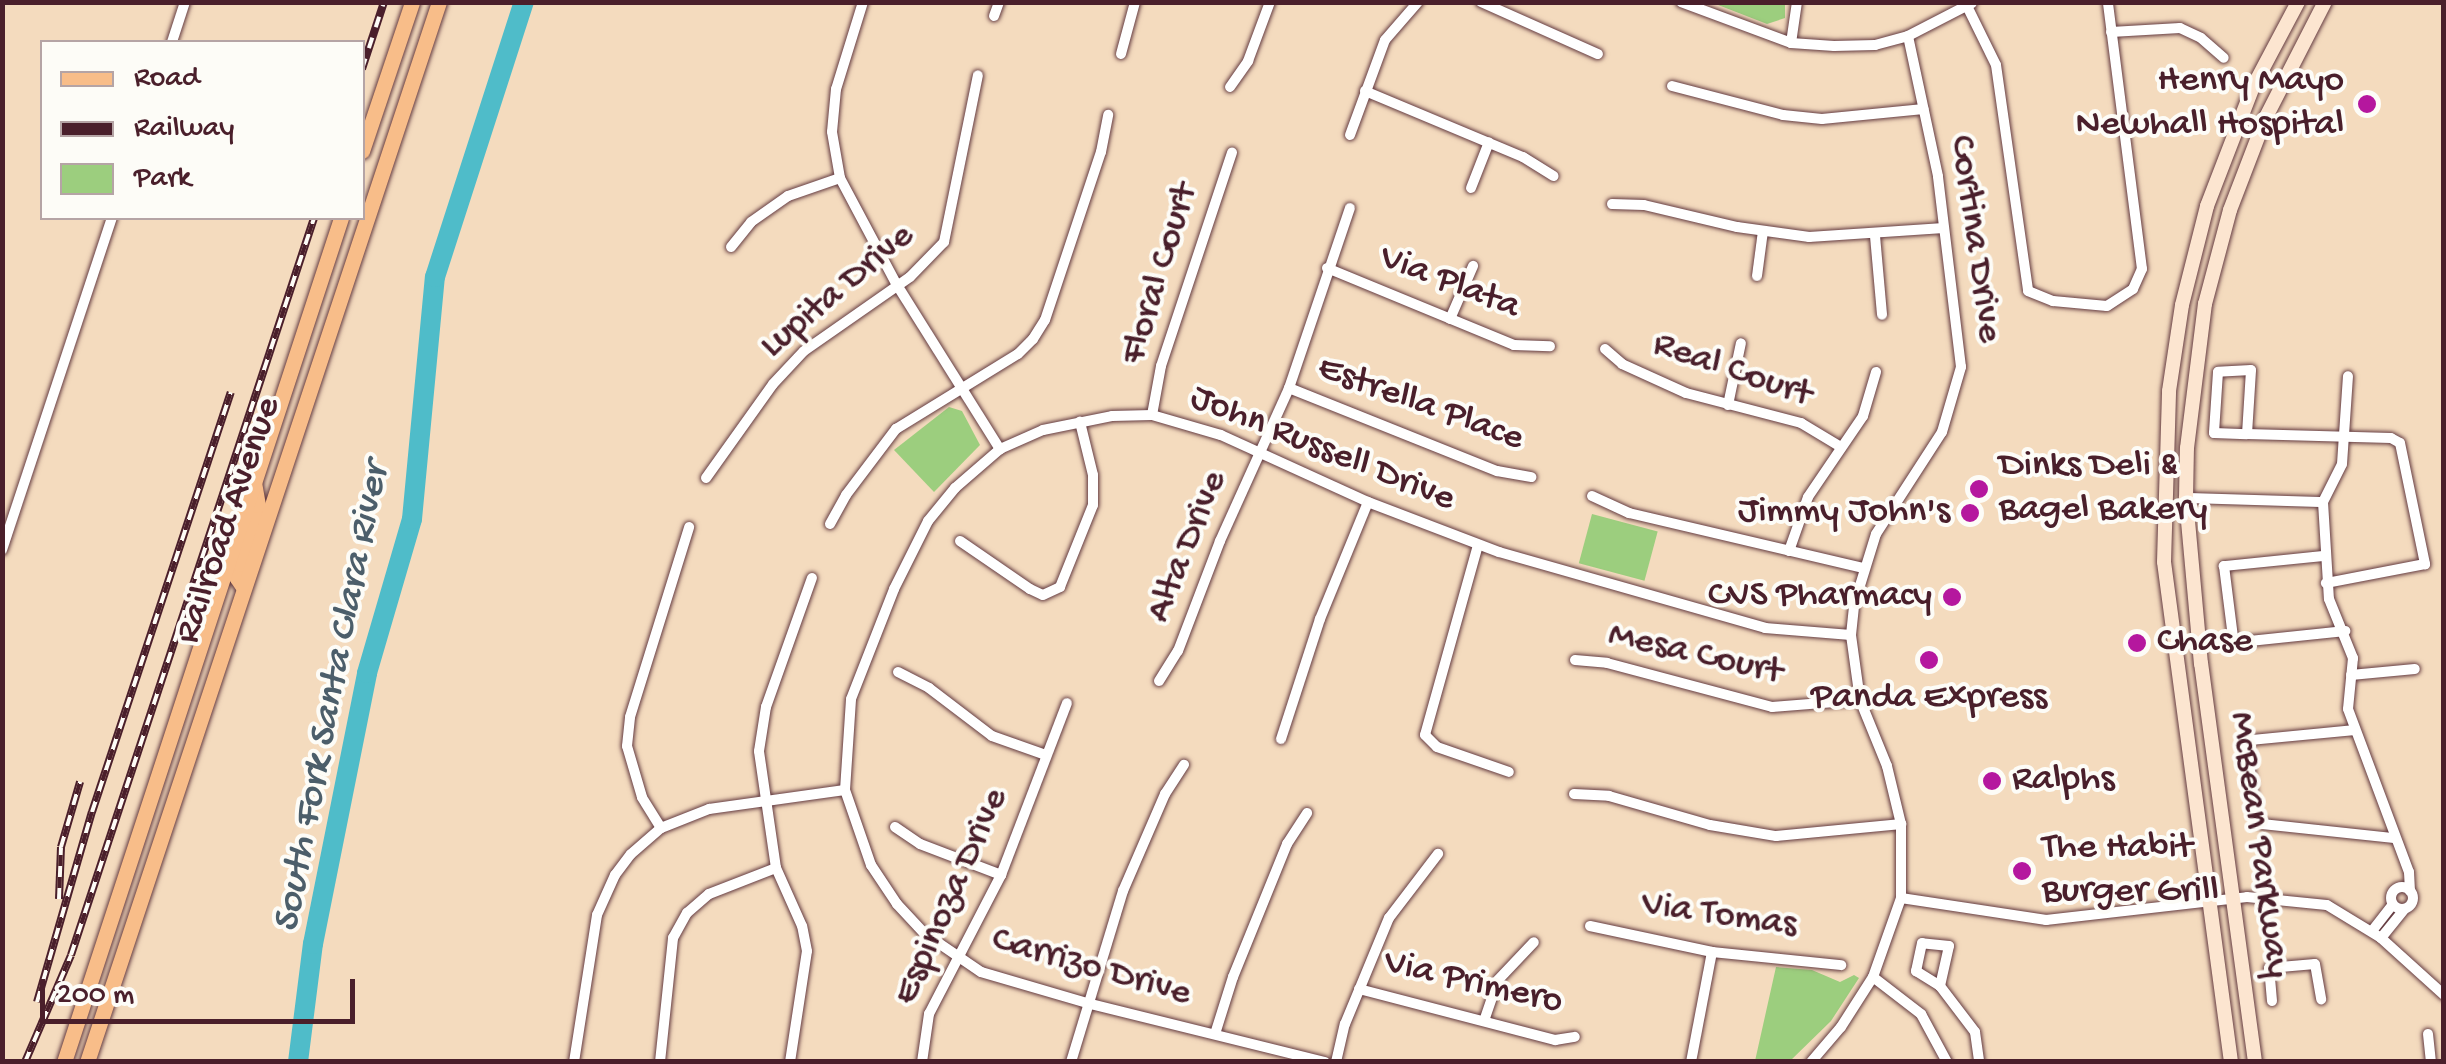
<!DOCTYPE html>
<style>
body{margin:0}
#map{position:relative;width:2446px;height:1064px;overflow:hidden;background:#f4dbbe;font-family:"Gochi Hand",sans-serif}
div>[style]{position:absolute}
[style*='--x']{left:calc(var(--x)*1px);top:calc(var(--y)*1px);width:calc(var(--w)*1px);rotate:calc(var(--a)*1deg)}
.green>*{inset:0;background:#9cce7e;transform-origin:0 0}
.river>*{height:20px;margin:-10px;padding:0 10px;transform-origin:10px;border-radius:10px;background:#4fbcc9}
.roads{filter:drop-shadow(0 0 2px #643b41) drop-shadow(0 0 2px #643b41)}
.minor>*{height:10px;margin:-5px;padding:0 5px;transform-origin:5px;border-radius:5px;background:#fff}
.minor>.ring{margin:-5px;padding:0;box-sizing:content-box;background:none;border:10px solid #fff;border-radius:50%}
.secondary>*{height:14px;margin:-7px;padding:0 7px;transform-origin:7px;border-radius:7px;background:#fce5d0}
.primary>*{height:15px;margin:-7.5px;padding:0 7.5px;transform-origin:7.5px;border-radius:7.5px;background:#f8bd89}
.rail>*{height:8px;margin-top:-4px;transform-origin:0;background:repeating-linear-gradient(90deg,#fdfcf7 0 11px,#4a1f2b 0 22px);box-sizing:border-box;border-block:2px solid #4a1f2b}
.dots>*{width:28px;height:28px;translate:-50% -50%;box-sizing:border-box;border:5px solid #fdfcf7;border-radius:50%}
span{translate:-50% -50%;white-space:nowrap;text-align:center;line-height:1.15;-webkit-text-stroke:8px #fdfcf7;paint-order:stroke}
.poi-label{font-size:38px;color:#4a1f2b}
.right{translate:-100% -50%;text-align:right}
.left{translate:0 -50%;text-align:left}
.street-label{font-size:38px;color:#4a1f2b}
.water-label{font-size:40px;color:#4c5e6a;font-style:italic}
.frame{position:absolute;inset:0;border:5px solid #4a1f2b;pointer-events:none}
.legend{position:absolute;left:40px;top:40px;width:325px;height:180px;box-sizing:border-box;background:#fdfcf7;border:2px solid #b5a4a5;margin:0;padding:12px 18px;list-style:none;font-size:30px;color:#4a1f2b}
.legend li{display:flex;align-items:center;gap:20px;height:50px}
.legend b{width:50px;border:2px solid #b5a4a5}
.scale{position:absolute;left:40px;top:979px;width:315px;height:45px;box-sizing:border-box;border:5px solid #4a1f2b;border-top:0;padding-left:12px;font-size:30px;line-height:35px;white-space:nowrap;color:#4a1f2b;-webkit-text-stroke:8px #fdfcf7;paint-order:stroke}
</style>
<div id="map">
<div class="green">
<div style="clip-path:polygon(1713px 3px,1785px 3px,1785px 18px,1767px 24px)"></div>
<div style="clip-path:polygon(949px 407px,962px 411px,980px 445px,934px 492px,894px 450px)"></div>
<div style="left:1592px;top:514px;width:68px;height:51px;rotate:15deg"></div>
<div style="clip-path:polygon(1776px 967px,1812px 970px,1840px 982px,1854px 975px,1859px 978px,1831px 1021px,1790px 1061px,1755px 1061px)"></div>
</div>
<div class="river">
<div style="--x:298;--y:1062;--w:119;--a:-82.8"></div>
<div style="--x:313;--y:944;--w:276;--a:-78.7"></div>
<div style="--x:367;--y:673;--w:160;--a:-73.7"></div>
<div style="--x:412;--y:519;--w:243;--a:-84.6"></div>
<div style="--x:435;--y:277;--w:289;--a:-72.1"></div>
</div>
<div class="roads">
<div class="minor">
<div style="--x:863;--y:2;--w:91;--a:107.2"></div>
<div style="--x:836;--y:89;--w:43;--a:95.3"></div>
<div style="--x:832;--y:132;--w:47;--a:80.1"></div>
<div style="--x:840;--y:178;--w:121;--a:62"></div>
<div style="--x:897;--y:285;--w:194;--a:57.9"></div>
<div style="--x:1481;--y:2;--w:128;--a:24"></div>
<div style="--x:1681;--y:2;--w:117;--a:20.4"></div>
<div style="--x:1791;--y:43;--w:43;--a:4"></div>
<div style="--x:1834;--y:46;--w:41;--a:-1.4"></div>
<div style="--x:1875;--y:45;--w:34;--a:-15"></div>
<div style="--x:1908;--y:36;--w:72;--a:-27.3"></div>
<div style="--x:1965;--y:2;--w:70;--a:63.8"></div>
<div style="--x:1996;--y:65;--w:228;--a:81.9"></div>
<div style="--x:2028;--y:291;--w:27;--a:22"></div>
<div style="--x:2053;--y:301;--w:54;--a:5.3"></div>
<div style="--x:2107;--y:306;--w:31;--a:-33"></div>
<div style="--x:2133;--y:289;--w:22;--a:-66"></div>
<div style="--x:2142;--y:269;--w:269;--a:-97.3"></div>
<div style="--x:994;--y:16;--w:15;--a:-70"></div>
<div style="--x:2111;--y:32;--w:69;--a:-3.3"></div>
<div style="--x:2180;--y:28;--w:23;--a:25"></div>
<div style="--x:2201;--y:38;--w:30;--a:41"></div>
<div style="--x:172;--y:42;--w:42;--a:-72"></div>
<div style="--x:1791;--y:43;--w:41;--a:-81.7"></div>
<div style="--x:1121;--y:54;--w:54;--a:-74.9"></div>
<div style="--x:1672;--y:86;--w:115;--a:14.6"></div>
<div style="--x:1783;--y:115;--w:39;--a:6"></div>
<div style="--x:1822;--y:119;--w:102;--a:-5.6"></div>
<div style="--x:1230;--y:87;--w:32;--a:-55"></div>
<div style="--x:1248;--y:61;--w:63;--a:-69.6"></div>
<div style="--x:1365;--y:91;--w:171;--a:22.7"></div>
<div style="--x:1523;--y:157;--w:36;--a:32"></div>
<div style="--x:1350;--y:135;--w:101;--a:-69.8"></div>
<div style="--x:1385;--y:40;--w:50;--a:-49"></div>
<div style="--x:1471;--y:188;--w:49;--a:-68.6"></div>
<div style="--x:1612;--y:204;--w:32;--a:2"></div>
<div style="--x:1644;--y:205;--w:96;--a:13.3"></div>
<div style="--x:1737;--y:227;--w:73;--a:7.9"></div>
<div style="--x:1809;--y:237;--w:135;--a:-3.8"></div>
<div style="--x:1875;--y:236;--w:79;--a:84.9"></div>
<div style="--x:731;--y:247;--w:32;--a:-51"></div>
<div style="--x:751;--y:222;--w:45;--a:-35.1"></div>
<div style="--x:788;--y:196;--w:55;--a:-19.1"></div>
<div style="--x:1327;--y:268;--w:202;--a:22.4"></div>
<div style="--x:1514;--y:345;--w:36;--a:2"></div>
<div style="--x:1757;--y:276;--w:45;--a:-82.4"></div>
<div style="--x:1450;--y:319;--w:58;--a:-66.5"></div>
<div style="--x:1605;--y:349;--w:23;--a:41"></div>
<div style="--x:1622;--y:364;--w:70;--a:24.4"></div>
<div style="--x:1686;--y:393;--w:119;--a:14.6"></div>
<div style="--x:1801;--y:423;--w:47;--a:31"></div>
<div style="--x:1289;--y:388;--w:224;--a:21.8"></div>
<div style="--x:1497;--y:471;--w:35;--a:10"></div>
<div style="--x:1728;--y:405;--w:63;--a:-78.2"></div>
<div style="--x:1152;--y:415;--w:50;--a:-79.6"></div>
<div style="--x:1161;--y:366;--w:225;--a:-71.6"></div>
<div style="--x:2247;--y:434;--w:64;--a:-86.4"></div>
<div style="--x:2251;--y:370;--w:33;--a:177"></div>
<div style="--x:2218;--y:372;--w:61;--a:93.8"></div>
<div style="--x:2214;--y:433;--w:33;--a:2"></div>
<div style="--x:2247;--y:434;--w:144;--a:1.6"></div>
<div style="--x:2391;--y:438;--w:10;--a:29"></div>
<div style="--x:2400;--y:443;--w:124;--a:78.3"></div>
<div style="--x:2425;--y:564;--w:101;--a:169.1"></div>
<div style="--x:706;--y:478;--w:115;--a:-54.5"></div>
<div style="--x:773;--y:384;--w:45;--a:-46.8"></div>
<div style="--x:804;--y:351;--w:129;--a:-34.9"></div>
<div style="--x:910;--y:277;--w:49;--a:-45.8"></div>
<div style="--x:944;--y:242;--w:170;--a:-78.5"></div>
<div style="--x:1592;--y:496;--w:41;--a:24.7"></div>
<div style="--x:1629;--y:513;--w:240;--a:13.2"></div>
<div style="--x:2186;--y:498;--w:137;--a:1.7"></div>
<div style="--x:2323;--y:502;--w:97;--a:86.5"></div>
<div style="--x:2329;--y:599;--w:64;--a:67.9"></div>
<div style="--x:2353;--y:658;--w:51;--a:95.6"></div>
<div style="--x:2348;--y:709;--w:174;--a:69.5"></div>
<div style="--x:2409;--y:872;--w:19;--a:87"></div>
<div style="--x:2323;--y:502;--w:42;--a:-63.4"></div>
<div style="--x:2342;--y:464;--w:88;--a:-86.1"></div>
<div style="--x:830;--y:524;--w:33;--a:-61"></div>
<div style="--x:846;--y:495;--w:83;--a:-52.9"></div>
<div style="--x:896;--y:429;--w:143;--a:-31.6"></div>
<div style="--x:1018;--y:354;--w:21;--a:-45"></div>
<div style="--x:1033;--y:339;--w:22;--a:-58"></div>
<div style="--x:1045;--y:320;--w:177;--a:-71.6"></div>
<div style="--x:1101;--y:152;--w:38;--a:-79"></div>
<div style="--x:960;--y:541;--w:85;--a:34.4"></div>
<div style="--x:1030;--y:589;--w:14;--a:25"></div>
<div style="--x:1043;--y:595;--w:19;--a:-25"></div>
<div style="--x:1060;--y:587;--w:88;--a:-68.1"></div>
<div style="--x:1093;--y:505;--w:30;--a:-90"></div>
<div style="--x:1093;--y:475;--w:55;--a:-103.8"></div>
<div style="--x:1478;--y:545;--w:197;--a:105.6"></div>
<div style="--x:1425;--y:735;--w:17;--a:45"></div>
<div style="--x:1437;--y:747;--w:76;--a:19.1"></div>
<div style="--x:2;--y:550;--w:350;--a:-71.7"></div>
<div style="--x:1789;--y:551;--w:57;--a:-70.6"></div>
<div style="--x:1808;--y:497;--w:98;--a:-55.8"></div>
<div style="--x:1863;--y:416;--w:46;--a:-73.5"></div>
<div style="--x:2323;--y:556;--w:100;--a:174.2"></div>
<div style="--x:2224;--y:566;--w:72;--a:82.8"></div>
<div style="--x:2233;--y:637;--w:9;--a:36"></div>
<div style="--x:2240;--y:642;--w:106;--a:-6"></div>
<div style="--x:1575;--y:660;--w:32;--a:5"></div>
<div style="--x:1607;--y:663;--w:171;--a:14.9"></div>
<div style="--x:1772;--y:707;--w:88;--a:-4.5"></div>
<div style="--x:898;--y:672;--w:35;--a:27"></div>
<div style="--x:929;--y:688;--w:79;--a:37.3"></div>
<div style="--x:992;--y:736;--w:54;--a:19.4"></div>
<div style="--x:2351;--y:675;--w:64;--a:-5.4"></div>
<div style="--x:1159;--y:681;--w:36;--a:-58"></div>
<div style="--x:1178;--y:651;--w:118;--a:-69.1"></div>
<div style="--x:1220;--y:541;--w:168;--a:-65.7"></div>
<div style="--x:1289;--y:388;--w:190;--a:-71.3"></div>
<div style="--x:2355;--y:730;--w:103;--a:174.5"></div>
<div style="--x:2252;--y:740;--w:7;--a:135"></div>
<div style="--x:2247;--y:745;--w:70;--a:83.5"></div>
<div style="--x:2255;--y:815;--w:11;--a:52"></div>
<div style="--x:2262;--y:824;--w:133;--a:6.1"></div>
<div style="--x:1281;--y:739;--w:126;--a:-72"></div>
<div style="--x:1320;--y:619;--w:126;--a:-67.7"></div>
<div style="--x:1574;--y:794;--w:35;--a:3"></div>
<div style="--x:1609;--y:796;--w:105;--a:16"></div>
<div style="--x:1710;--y:825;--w:67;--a:9.5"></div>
<div style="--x:1776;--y:836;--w:126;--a:-5.5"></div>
<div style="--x:895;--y:827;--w:30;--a:34"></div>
<div style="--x:920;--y:844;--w:87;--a:20.9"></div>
<div style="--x:661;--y:828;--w:36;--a:-122"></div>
<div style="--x:642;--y:797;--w:53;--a:-106.4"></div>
<div style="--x:627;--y:746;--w:29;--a:-84"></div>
<div style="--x:630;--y:717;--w:199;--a:-72.7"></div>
<div class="ring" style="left:2391px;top:887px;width:12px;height:12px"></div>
<div style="--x:1901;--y:898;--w:147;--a:8.6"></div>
<div style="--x:2046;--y:920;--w:202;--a:-6.5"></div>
<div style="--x:2247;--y:897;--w:80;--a:5.7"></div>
<div style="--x:2327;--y:905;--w:63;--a:31.4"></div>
<div style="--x:2381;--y:938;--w:85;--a:42.1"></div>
<div style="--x:1590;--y:926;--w:125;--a:12"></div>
<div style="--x:1712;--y:952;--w:130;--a:5.8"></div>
<div style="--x:2372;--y:931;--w:33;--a:-52"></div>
<div style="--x:2381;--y:938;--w:36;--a:-51"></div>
<div style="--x:1873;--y:977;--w:61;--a:37.6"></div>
<div style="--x:1921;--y:1014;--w:55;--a:61.6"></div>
<div style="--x:1940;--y:986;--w:41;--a:-77.3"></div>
<div style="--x:1949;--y:946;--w:27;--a:-174"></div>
<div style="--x:1922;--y:943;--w:29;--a:102"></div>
<div style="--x:1916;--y:971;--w:28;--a:32"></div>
<div style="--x:1940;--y:986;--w:58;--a:52.7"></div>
<div style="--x:1975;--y:1032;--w:30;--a:82"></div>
<div style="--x:1359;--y:989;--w:203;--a:14.6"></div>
<div style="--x:1555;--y:1040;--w:20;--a:-9"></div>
<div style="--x:2272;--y:1001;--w:33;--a:-95"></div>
<div style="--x:2269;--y:968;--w:46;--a:-5"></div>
<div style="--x:2315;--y:964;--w:36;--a:80"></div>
<div style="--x:1484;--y:1021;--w:43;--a:-71.1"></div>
<div style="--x:1498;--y:980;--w:52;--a:-46.5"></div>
<div style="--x:1215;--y:1034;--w:60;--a:-72.5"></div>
<div style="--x:1233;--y:977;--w:144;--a:-67.9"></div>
<div style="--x:1287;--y:844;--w:37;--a:-57"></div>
<div style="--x:2428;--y:1034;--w:28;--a:84"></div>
<div style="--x:574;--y:1062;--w:149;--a:-81.1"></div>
<div style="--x:597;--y:915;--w:44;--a:-65.8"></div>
<div style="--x:615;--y:875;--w:26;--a:-53"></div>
<div style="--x:631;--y:854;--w:40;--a:-41"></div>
<div style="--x:661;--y:828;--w:52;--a:-21.6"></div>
<div style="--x:709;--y:809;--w:137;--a:-8"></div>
<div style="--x:660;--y:1062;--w:125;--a:-84"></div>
<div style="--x:673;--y:938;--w:29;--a:-61"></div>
<div style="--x:687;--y:913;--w:29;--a:-41"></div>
<div style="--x:709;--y:894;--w:72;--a:-21.2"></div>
<div style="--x:790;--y:1062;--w:112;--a:-81.3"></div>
<div style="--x:807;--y:951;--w:25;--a:-101"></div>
<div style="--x:802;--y:926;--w:64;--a:-114.1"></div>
<div style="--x:776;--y:868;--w:118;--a:-98.3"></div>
<div style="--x:759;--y:751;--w:45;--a:-81"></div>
<div style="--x:766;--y:707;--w:137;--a:-70.4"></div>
<div style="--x:922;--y:1062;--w:49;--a:-81.7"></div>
<div style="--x:929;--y:1014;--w:157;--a:-62.6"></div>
<div style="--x:1001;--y:875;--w:184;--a:-69"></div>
<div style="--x:1071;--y:1062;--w:179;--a:-73.1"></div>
<div style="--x:1123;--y:891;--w:106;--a:-66.6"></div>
<div style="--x:1165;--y:794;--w:35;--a:-57"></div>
<div style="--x:1325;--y:1062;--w:245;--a:-166.1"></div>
<div style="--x:1087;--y:1003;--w:110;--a:-163.7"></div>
<div style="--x:981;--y:972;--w:69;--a:-145.6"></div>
<div style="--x:924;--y:933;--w:40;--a:-133"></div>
<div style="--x:897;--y:904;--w:47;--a:-123.7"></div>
<div style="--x:871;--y:865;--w:79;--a:-109.1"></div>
<div style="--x:845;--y:790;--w:91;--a:-86.2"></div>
<div style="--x:851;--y:699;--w:118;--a:-68.6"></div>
<div style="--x:894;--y:589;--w:76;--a:-63.4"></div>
<div style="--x:928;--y:521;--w:43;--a:-50.7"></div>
<div style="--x:955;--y:488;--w:60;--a:-40.9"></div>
<div style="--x:1000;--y:449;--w:47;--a:-23.8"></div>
<div style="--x:1043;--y:430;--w:70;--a:-11.5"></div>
<div style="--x:1112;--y:416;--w:40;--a:-1.4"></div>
<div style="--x:1152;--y:415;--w:72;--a:16.2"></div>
<div style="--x:1221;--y:435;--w:162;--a:24.5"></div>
<div style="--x:1368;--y:502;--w:140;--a:20.9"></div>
<div style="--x:1499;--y:552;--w:277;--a:15.9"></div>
<div style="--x:1765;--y:628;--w:86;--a:4.7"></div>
<div style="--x:1336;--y:1062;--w:39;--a:-77"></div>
<div style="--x:1345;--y:1024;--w:115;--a:-67.5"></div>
<div style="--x:1389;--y:918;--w:81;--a:-52.6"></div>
<div style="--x:1691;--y:1062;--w:112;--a:-79.2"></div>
<div style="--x:1811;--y:1062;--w:46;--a:-49.4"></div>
<div style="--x:1841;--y:1027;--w:59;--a:-57.4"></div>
<div style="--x:1873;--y:977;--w:84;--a:-70.5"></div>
<div style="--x:1901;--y:898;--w:74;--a:-90"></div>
<div style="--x:1901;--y:824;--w:60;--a:-103.6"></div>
<div style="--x:1887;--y:766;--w:71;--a:-112.2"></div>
<div style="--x:1860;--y:700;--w:66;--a:-97.9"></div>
<div style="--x:1851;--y:635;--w:30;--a:-84"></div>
<div style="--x:1854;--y:605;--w:74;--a:-72.8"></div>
<div style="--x:1876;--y:534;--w:121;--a:-57.1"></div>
<div style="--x:1942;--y:432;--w:68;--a:-73.7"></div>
<div style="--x:1961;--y:367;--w:192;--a:-96.9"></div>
<div style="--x:1938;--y:176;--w:143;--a:-102.1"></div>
</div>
<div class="secondary">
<div style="--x:2231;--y:1062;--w:504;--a:-97.63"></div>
<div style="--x:2164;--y:562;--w:171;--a:-88.3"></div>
<div style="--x:2169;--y:391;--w:87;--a:-81.4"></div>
<div style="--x:2182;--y:305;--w:102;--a:-75.8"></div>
<div style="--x:2207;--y:206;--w:128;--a:-68.9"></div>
<div style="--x:2253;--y:87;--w:96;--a:-62.1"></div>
<div style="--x:2255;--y:1062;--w:402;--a:-97.7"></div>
<div style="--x:2201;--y:664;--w:167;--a:-95.2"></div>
<div style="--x:2186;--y:498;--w:50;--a:-88.9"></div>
<div style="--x:2187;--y:448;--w:145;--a:-82.9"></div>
<div style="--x:2205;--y:304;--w:97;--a:-75.1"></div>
<div style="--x:2230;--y:210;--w:97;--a:-69"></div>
<div style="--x:2265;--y:119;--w:131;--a:-62.9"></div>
</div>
<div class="primary">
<div style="--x:362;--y:151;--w:157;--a:-71.4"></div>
<div style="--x:243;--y:587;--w:11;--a:-124"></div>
<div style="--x:237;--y:578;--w:14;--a:-86"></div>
<div style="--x:238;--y:564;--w:62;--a:-71.3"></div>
<div style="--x:258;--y:505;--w:23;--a:-100"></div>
<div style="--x:64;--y:1062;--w:888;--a:-71.83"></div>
<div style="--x:87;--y:1062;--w:1117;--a:-71.63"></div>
</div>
</div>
<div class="rail">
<div style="--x:362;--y:69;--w:71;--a:-71.8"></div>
<div style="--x:59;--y:899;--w:52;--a:-87.8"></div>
<div style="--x:61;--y:847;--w:68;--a:-73.7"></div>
<div style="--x:37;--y:1002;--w:198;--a:-73.9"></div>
<div style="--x:92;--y:812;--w:442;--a:-71.7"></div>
<div style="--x:25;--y:1062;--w:116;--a:-66.7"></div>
<div style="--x:71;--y:955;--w:776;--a:-71.75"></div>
</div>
<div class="dots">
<div style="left:2367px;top:104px;background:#b5179e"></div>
<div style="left:1979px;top:489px;background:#b5179e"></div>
<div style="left:1970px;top:513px;background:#b5179e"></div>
<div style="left:1952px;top:597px;background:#b5179e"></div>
<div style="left:2137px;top:643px;background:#b5179e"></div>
<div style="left:1929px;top:660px;background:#b5179e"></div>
<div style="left:1992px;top:781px;background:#b5179e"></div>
<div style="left:2022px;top:871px;background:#b5179e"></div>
</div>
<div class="poi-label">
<span class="right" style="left:2344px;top:104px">Henry Mayo<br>Newhall Hospital</span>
<span class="left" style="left:1999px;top:489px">Dinks Deli &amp;<br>Bagel Bakery</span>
<span class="right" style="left:1950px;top:513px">Jimmy John's</span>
<span class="right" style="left:1932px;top:597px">CVS Pharmacy</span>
<span class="left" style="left:2157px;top:643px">Chase</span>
<span style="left:1929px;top:699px">Panda Express</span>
<span class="left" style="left:2012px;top:781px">Ralphs</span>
<span class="left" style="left:2042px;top:871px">The Habit<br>Burger Grill</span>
</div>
<div class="street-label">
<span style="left:1974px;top:239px;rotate:82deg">Cortina Drive</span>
<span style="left:1161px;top:274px;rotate:-73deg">Floral Court</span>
<span style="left:1449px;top:284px;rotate:21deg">Via Plata</span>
<span style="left:838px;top:292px;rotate:-40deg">Lupita Drive</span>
<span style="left:1732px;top:371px;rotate:19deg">Real Court</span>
<span style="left:1420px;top:405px;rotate:20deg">Estrella Place</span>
<span style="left:1322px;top:450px;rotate:22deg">John Russell Drive</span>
<span style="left:230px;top:521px;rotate:-71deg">Railroad Avenue</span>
<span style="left:1188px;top:547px;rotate:-68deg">Alta Drive</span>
<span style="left:1695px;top:655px;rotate:13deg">Mesa Court</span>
<span style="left:2258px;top:845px;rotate:82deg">McBean Parkway</span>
<span style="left:952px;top:897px;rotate:-66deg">Espinoza Drive</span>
<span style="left:1719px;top:916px;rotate:8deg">Via Tomas</span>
<span style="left:1091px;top:968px;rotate:16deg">Carrizo Drive</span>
<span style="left:1473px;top:984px;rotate:13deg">Via Primero</span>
</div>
<div class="water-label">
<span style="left:333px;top:698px;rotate:-79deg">South Fork Santa Clara River</span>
</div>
<div class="frame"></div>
<ul class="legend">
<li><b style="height:12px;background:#f8bd89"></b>Road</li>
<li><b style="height:12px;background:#4a1f2b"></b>Railway</li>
<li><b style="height:28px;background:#9cce7e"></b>Park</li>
</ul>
<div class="scale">200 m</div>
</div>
